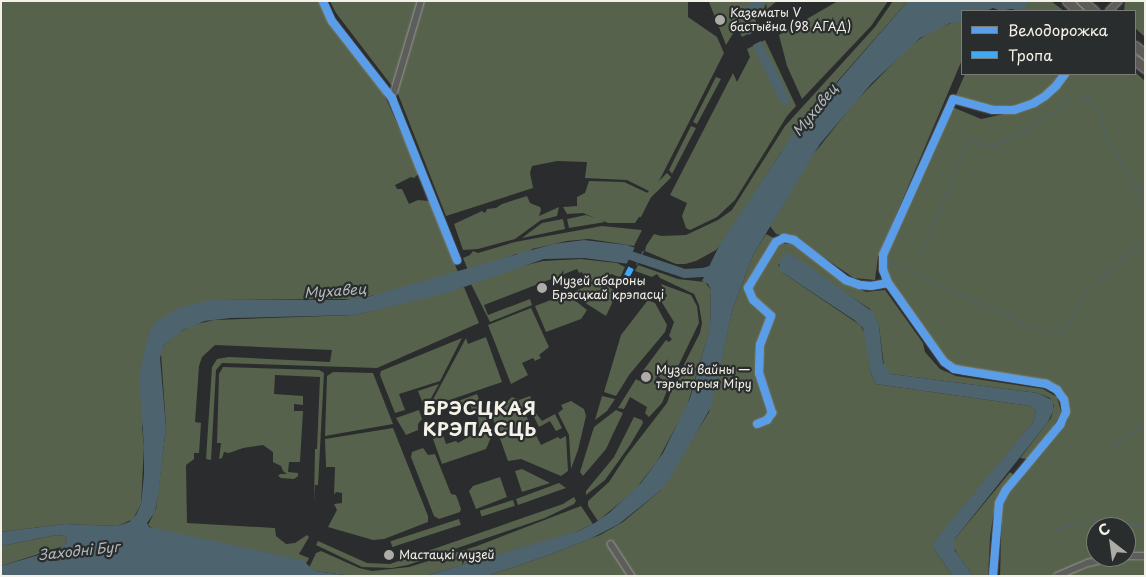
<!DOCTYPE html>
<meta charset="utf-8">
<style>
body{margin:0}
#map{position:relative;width:1146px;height:577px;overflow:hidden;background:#2b2c2d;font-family:"Playpen Sans",sans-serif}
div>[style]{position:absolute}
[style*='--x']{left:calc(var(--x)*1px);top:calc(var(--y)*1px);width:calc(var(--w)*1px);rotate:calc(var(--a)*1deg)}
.green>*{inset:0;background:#57624c;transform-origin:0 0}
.water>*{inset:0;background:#4d636e}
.pier>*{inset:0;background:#2b2c2d}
.stream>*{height:1px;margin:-0.5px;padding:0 0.5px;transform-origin:0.5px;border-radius:0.5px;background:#4d636e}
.river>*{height:9px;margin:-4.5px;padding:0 4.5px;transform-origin:4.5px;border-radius:4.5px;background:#4d636e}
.roads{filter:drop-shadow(0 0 1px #979796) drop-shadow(0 0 1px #979796)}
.minor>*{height:5.5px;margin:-2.75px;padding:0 2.75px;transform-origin:2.75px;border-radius:2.75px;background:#5d5d5c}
.highway>*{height:9px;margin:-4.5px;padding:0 4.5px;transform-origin:4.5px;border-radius:4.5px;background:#5c5b58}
.quiet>*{height:6px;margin-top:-3px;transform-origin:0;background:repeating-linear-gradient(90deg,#3fa9f5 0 12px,transparent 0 18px)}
.cycleway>*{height:8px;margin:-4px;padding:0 4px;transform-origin:4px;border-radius:4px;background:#5a9eea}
.dots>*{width:14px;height:14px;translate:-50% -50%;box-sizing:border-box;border:2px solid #2a2d2e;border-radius:50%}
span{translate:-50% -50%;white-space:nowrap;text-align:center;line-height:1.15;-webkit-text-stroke:4.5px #2a2d2e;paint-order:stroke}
.poi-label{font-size:12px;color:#f4f1e8}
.left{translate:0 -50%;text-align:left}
.water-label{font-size:14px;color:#b2baba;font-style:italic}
.district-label{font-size:18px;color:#f4f1e8;font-weight:700;letter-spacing:1px}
.frame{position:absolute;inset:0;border:2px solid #f4f1e8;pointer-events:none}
.legend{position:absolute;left:961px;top:10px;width:175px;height:65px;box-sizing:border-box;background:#2a2d2e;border:1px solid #7b7b78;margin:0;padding:6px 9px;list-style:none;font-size:15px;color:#f4f1e8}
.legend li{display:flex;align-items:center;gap:10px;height:25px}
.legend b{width:25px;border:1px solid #7b7b78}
.north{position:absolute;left:1086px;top:517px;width:50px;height:50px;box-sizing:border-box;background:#2a2d2e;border:1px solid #7b7b78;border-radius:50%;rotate:330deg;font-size:14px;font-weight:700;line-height:20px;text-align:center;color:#f4f1e8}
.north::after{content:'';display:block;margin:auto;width:18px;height:22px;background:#aeaca7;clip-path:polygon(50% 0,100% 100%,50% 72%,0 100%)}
</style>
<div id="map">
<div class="green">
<div style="clip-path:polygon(1px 1px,320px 1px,329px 21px,362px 65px,365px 64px,376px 78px,374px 81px,379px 83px,419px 173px,414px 178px,411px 177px,395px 185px,397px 189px,402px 189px,409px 204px,418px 200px,429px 201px,458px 272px,390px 292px,355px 299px,215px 299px,158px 320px,142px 427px,144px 447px,141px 504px,133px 519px,118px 526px,65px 524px,1px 532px)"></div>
<div style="clip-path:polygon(330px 1px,777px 1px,755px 19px,759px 28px,742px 37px,737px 27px,726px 45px,709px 2px,688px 2px,688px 17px,717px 37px,724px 53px,653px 193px,627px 180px,585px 178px,587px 162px,557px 161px,532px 166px,530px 173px,533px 188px,446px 216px,398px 94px,336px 13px)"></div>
<div style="clip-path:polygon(838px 1px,888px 1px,871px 26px,802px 99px,787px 66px,779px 35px)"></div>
<div style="clip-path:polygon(893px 1px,908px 1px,813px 109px,780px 154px,728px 235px,716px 250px,696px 261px,685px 264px,676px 264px,645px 251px,646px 246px,654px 234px,661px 236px,686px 235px,718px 220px,732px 210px,785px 126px,875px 27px)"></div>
<div style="clip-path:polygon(1031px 1px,1051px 1px,1064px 11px,1019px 11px)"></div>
<div style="clip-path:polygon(1125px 1px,1145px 1px,1145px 37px,1135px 28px,1135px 11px,1124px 11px)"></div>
<div style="clip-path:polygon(956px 21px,962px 22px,962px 60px,878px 257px,875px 280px,854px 278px,795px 238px,776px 234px,770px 226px,812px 156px,855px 102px,910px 46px,931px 31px)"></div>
<div style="clip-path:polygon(765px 40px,796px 106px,787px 116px,735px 200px,717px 217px,690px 230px,686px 228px,682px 216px,687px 203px,670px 195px,733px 73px,737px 82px,750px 57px,747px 49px)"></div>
<div style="clip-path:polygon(1135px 72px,1145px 81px,1145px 553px,1126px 553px,1126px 527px,1096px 527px,1096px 557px,1100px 557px,1050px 576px,1000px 576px,1002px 507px,1007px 494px,1064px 426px,1068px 419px,1068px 403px,1060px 390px,1050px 383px,961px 368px,945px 361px,891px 283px,886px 269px,886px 255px,950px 106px,981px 119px,1018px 111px,1059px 86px,1069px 74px)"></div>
<div style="clip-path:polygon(965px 74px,1061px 74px,1053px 85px,1028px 103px,1005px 109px,994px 108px,957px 98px,956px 95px)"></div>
<div style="clip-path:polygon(716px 77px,721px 79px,697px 124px,693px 122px)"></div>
<div style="clip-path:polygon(691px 126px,696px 128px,672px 174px,669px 170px)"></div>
<div style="left:667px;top:173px;width:6px;height:57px;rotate:45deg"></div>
<div style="clip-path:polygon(589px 181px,624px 182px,652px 195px,641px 217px,639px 217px,635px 223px,608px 223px,600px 219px,605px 222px,569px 228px,567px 219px,586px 215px,595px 218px,583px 213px,567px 214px,563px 207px,577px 206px,577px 197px,585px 193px)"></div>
<div style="clip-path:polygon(527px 196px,530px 203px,540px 207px,541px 210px,539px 216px,559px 207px,557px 216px,541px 220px,515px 239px,478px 249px,463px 250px,454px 224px,482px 211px,485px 213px,487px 209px,496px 208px,502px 204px)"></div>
<div style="clip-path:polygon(563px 219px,565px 229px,522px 238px,542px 223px)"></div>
<div style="clip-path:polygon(602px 226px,642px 230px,634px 246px,589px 239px,567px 241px,532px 249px,528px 255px,516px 254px,500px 260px,498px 262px,468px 270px,463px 258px,470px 255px,473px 251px,478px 253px,515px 242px)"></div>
<div style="clip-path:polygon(766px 234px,785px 244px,791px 243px,846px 283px,866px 292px,885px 290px,923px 343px,925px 352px,940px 369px,956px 376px,1043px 389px,1057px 397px,1061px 412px,1053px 428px,1027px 459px,1020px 458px,1051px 418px,1054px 406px,1050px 398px,1038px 393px,891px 374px,884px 366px,879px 326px,870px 309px,835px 286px,778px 264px,783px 273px,860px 325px,866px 335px,871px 374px,876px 384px,1030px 406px,1036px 411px,1033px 422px,955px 519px,934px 542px,935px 551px,953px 576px,487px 576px,549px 555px,600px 535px,623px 522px,660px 491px,709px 412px,733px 308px,753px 255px)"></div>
<div style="clip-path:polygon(581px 259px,617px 263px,625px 267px,620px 278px,612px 274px,587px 284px,582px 272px,579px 273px,577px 269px,484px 305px,488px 315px,530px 299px,532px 305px,490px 322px,471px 284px,514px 268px,543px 261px)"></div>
<div style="clip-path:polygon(638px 265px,678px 279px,705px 282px,711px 290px,710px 329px,687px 406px,658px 460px,635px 490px,598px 521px,588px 506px,588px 501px,609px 482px,626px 456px,667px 403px,673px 386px,700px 333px,702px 323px,699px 305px,694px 294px,660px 278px,657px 274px,652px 277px,635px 271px)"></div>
<div style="clip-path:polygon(608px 277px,612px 280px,609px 287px,615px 291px,613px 296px,615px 297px,606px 316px,579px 299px,575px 291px)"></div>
<div style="clip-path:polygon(661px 284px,691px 295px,697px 306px,699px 323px,669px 385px,658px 376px,655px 379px,668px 388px,662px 403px,649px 417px,645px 413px,647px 407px,630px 397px,624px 409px,618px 408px,636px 379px,639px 381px,641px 378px,639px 376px,666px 340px,669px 342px,672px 339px,669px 336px,674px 322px,661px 301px,667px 296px)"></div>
<div style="clip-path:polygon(464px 287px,479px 323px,377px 368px,222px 363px,216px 370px,211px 460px,206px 459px,212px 367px,217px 359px,229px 357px,330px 362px,332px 350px,215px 345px,202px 357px,199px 366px,195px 422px,201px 423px,199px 453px,194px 453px,194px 459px,186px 465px,187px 523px,275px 528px,276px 536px,286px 544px,295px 543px,307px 535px,309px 537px,299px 554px,309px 558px,306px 564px,300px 560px,153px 529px,148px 525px,156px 509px,166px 427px,161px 353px,164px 345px,178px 333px,193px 325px,214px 320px,355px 315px)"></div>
<div style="clip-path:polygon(567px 294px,587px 310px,581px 319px,546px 332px,535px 306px)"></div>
<div style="clip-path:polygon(648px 300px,655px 303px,667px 325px,665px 332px,629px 375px,616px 396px,604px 392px,621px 335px)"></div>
<div style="clip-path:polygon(531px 308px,549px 347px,539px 355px,541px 358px,535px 361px,533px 358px,522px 363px,528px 375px,511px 384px,488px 325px)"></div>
<div style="clip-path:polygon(486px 337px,502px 382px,429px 407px,466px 338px,468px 344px)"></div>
<div style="clip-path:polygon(462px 338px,440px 381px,399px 394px,405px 410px,395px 413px,380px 375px,381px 371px)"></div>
<div style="clip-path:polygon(223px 367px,319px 370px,324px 373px,318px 485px,315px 485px,314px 504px,315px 449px,317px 449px,320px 377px,275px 375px,274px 394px,303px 396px,303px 405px,294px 404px,294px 411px,303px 411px,300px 462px,289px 462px,288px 472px,298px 473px,298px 476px,294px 479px,281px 478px,278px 476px,280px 474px,287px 474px,283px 471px,281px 466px,273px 462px,273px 452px,263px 445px,243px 448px,229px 453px,224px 452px,222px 458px,219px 459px,221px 443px,217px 443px,219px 374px)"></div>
<div style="clip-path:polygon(333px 372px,373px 373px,393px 424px,325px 436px,327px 376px)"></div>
<div style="clip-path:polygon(439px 384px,425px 409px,418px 391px)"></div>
<div style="clip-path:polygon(477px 394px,492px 435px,486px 449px,442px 464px,433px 439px,443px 435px,446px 444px,456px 441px,458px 443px,479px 431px,478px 417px,472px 411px,471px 406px,452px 409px,450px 404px)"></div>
<div style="clip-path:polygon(530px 396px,532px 401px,530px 402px,538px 416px,542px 421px,555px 414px,562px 428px,556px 431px,550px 421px,539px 427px,528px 405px,522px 408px,541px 445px,558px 437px,560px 439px,566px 436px,568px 471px,561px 476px,521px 459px,508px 461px,492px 416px,512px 397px,519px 400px)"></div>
<div style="clip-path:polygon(602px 396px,615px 399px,607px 411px,595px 420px)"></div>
<div style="clip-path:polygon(571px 401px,584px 409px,586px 416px,578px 450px,571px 469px,569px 435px,558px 413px,563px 409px,561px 405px)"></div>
<div style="clip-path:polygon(419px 410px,422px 419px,418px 424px,418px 430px,406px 435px,396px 418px)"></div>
<div style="clip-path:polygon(616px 410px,623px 413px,613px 434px,606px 449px,583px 476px,580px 472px,594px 427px)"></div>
<div style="clip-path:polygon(634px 417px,642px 420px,643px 423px,630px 445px,605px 480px,586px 495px,586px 491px,614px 457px)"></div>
<div style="clip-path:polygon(393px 428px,428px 516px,428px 522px,384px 539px,373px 540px,328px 527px,337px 510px,334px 504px,342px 503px,342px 493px,336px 492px,334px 495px,335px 467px,326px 467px,325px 439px)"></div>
<div style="clip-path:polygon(423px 448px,428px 455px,435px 454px,451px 494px,456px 495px,461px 509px,460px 512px,439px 519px,434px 516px,411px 457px,412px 452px)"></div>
<div style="clip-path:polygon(522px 469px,550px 483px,522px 492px,515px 471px)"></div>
<div style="clip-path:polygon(1010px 472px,1015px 476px,1002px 492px,993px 517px,990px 537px,988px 576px,973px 576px,957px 554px,953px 545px,954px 540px)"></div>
<div style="clip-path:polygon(500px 477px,507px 497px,476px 509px,469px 491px,473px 486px)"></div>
<div style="clip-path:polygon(559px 483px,566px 488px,518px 505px,516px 499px)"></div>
<div style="clip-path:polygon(574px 497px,576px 501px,574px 504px,545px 518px,408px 565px,392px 568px,362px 567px,316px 545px,318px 541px,367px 563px,390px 564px,563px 504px)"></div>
<div style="left:513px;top:500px;width:6px;height:35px;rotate:72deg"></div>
<div style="clip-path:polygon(581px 506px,593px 524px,571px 534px,425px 576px,352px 576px,315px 571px,309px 568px,316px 553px,321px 551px,359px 568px,372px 571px,409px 567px,477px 546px)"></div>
<div style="left:459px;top:519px;width:6px;height:72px;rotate:72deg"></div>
<div style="clip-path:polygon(56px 535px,65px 536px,67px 542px,64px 546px,1px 566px,1px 546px)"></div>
<div style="clip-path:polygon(1127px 559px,1145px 560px,1145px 576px,1062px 576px,1099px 563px)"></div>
</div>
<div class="water">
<div style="clip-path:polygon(754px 1px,767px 1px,753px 14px,752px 20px,756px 31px,748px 35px,741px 16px,743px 11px)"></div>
<div style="clip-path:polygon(908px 1px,1031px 1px,1020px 11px,1011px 9px,1001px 11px,993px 8px,986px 11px,962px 11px,962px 22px,950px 23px,920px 38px,872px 83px,820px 144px,753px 255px,733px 308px,711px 407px,674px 472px,660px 491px,619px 524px,590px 539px,549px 555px,487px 576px,425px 576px,578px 531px,593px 524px,609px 513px,641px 483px,663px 453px,690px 398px,710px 328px,711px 290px,708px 284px,702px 281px,719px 246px,796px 130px)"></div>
<div style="clip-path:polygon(761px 41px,789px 97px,788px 104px,784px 105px,780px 101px,753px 45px)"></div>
<div style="clip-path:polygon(584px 240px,627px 245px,644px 251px,637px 265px,584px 258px,544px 259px,447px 293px,355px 315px,231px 318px,205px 321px,183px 330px,164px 345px,160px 358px,166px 427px,158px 496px,155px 512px,147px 523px,149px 527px,302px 560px,315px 571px,352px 576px,1px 576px,1px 566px,59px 549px,67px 542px,65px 536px,56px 535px,1px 546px,1px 532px,65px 524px,118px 526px,129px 522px,136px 515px,141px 504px,144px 474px,144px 447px,139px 378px,146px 343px,151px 329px,158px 320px,181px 307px,215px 299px,343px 300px,367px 297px,553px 244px)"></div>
<div style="clip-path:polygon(787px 253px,800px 260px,873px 312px,879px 326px,883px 363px,891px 374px,1038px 393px,1052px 400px,1054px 409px,1048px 422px,954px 540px,955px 551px,973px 576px,953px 576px,935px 551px,933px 543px,1033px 422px,1036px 411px,1030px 406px,876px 384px,871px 374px,863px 328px,854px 320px,780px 271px,779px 260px)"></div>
</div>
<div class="pier">
<div style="clip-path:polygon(636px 245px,644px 248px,635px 267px,626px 265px)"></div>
</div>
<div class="stream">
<div style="--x:919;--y:256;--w:126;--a:-66.7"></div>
<div style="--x:969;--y:140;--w:18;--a:16"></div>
<div style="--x:986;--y:145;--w:17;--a:-10"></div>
<div style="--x:1003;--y:142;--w:54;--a:-29.9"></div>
<div style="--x:1050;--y:115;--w:28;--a:-41"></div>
<div style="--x:1071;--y:97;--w:17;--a:3"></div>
<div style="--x:1088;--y:98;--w:16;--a:47"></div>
<div style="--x:1099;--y:110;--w:30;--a:76"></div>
<div style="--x:1106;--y:139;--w:73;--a:57.8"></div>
<div style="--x:887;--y:261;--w:180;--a:24.3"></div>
<div style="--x:1051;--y:335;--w:6;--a:0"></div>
<div style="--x:1057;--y:335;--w:7;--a:-27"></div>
<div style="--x:1063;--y:332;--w:42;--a:-61.6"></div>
<div style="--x:1083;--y:295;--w:84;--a:-42.1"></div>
<div style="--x:1112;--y:447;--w:41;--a:-36"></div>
<div style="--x:1050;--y:530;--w:50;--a:-12.7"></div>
<div style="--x:1099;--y:519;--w:47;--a:9.9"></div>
</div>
<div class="river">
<div style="--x:630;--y:255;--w:57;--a:18.4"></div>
<div style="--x:684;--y:273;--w:19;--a:-3"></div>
<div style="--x:703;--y:272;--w:14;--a:-17"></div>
</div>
<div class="roads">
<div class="minor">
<div style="--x:323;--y:1;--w:22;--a:66"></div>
<div style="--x:332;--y:21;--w:98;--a:52.1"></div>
<div style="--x:392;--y:98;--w:175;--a:68.1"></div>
<div style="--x:1109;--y:11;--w:14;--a:-45"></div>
<div style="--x:394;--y:92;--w:95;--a:-73.5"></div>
<div style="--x:757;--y:424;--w:11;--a:-22"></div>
<div style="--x:767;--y:420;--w:9;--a:-54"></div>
<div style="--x:772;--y:413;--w:42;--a:-108"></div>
<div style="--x:759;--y:373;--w:28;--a:-88"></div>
<div style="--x:760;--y:345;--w:31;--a:-69"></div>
<div style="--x:771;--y:316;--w:24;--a:-138"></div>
<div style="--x:753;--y:300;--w:13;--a:-113"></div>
<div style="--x:748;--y:288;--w:54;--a:-58.7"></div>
<div style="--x:776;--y:242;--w:9;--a:-27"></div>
<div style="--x:784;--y:238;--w:10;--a:11"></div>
<div style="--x:794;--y:240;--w:66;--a:37.6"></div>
<div style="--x:846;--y:280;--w:15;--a:20"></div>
<div style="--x:860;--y:285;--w:11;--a:5"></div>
<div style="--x:871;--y:286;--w:17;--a:-10"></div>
<div style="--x:611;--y:544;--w:38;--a:57"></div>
<div style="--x:1126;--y:556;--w:19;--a:0"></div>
<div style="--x:993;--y:576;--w:73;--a:-85.3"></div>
<div style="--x:999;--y:503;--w:15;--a:-62"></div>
<div style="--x:1006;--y:490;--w:85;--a:-50.3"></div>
<div style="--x:1060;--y:425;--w:14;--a:-65"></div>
<div style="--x:1066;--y:412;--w:12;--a:-99"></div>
<div style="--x:1064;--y:400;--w:12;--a:-125"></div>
<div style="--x:1057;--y:390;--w:13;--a:-151"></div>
<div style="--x:1046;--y:384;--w:82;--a:-170.9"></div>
<div style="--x:965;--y:371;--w:11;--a:-170"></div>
<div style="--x:954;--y:369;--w:12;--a:-145"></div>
<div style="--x:944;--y:362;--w:97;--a:-125.3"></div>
<div style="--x:888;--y:283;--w:14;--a:-111"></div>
<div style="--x:883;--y:270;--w:15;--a:-90"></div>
<div style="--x:883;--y:255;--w:171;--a:-65.8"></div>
<div style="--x:953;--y:99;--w:41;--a:15.4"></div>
<div style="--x:993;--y:110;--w:21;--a:0"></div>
<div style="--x:1014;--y:110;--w:21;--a:-19"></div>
<div style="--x:1034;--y:103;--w:13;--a:-32"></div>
<div style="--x:1045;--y:96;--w:15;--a:-42"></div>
<div style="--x:1056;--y:86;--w:15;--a:-53"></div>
<div style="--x:1057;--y:576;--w:34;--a:-23"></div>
<div style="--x:1088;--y:563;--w:28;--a:-13"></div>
</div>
<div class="highway">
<div style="--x:1067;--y:1;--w:15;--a:42"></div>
<div style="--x:1082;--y:1;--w:16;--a:40"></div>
<div style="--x:1135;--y:46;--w:13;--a:39"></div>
<div style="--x:1135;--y:60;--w:13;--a:39"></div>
</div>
</div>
<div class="quiet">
<div style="--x:627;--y:276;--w:9;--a:-63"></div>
</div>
<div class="cycleway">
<div style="--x:323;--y:1;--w:22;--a:66"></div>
<div style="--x:332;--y:21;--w:98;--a:52.1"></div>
<div style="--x:392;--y:98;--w:175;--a:68.1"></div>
<div style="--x:757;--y:424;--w:11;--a:-22"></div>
<div style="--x:767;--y:420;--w:9;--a:-54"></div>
<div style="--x:772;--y:413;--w:42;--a:-108"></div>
<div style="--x:759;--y:373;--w:28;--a:-88"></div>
<div style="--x:760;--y:345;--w:31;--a:-69"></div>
<div style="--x:771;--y:316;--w:24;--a:-138"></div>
<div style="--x:753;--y:300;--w:13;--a:-113"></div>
<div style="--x:748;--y:288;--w:54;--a:-58.7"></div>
<div style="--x:776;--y:242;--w:9;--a:-27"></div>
<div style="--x:784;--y:238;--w:10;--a:11"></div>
<div style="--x:794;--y:240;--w:66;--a:37.6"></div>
<div style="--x:846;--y:280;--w:15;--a:20"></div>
<div style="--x:860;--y:285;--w:11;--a:5"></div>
<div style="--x:871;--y:286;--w:17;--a:-10"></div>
<div style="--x:993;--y:576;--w:73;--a:-85.3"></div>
<div style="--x:999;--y:503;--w:15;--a:-62"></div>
<div style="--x:1006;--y:490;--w:85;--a:-50.3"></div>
<div style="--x:1060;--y:425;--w:14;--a:-65"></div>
<div style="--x:1066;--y:412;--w:12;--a:-99"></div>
<div style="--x:1064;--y:400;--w:12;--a:-125"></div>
<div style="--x:1057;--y:390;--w:13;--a:-151"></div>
<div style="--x:1046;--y:384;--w:82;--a:-170.9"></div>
<div style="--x:965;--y:371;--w:11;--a:-170"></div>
<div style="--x:954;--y:369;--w:12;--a:-145"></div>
<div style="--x:944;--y:362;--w:97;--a:-125.3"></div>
<div style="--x:888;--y:283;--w:14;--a:-111"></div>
<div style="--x:883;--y:270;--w:15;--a:-90"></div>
<div style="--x:883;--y:255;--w:171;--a:-65.8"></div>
<div style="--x:953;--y:99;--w:41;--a:15.4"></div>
<div style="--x:993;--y:110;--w:21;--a:0"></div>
<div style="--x:1014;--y:110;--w:21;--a:-19"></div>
<div style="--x:1034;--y:103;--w:13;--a:-32"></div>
<div style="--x:1045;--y:96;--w:15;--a:-42"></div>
<div style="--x:1056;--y:86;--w:15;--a:-53"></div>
</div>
<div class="dots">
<div style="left:720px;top:20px;background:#aeaca7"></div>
<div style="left:542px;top:288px;background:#aeaca7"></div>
<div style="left:646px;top:377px;background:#aeaca7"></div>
<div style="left:389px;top:555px;background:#aeaca7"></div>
</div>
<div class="poi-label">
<span class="left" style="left:730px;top:20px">Казематы V<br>бастыёна (98 АГАД)</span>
<span class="left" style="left:552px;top:288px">Музей абароны<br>Брэсцкай крэпасці</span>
<span class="left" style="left:656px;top:377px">Музей вайны —<br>тэрыторыя Міру</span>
<span class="left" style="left:399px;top:555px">Мастацкі музей</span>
</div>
<div class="water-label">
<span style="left:815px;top:110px;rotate:-51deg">Мухавец</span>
<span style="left:335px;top:291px;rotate:-4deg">Мухавец</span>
<span style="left:79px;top:551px;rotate:-6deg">Заходні Буг</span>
</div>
<div class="district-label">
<span style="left:480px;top:419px">БРЭСЦКАЯ<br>КРЭПАСЦЬ</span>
</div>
<div class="frame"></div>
<ul class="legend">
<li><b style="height:6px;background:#5a9eea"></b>Велодорожка</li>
<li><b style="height:6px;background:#3fa9f5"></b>Тропа</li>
</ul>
<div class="north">С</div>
</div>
